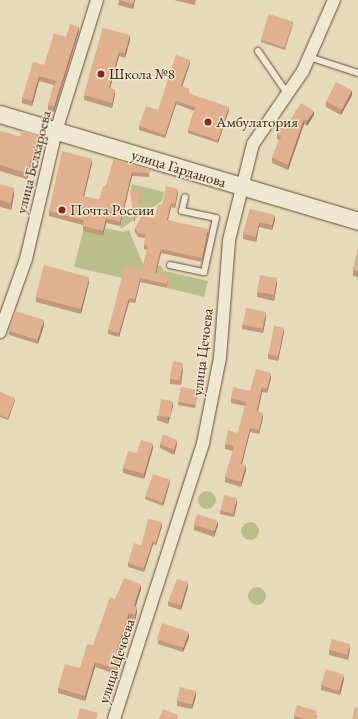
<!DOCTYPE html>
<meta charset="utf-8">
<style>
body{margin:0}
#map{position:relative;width:358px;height:719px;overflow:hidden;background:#e5dab9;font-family:"EB Garamond",serif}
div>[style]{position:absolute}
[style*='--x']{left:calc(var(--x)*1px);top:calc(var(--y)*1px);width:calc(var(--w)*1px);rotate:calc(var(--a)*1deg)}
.green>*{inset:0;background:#babe8b}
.round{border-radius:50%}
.roads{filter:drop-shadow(0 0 1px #674c36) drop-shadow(0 0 1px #674c36)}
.lane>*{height:6px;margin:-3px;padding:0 3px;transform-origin:3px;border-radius:3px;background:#eee7d2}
.street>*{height:12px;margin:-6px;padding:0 6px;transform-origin:6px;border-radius:6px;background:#eee7d2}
.secondary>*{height:17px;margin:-8.5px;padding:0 8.5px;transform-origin:8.5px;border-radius:8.5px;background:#eee7d2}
.wall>*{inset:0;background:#c2987b}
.shaded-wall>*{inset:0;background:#9e7c64;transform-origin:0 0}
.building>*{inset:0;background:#e1b18f;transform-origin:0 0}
.dots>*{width:11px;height:11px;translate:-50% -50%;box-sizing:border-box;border:2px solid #eee7d2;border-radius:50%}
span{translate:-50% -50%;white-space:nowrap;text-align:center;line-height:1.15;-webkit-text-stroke:3px #eee7d2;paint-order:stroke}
.poi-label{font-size:15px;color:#3d1c0b}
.left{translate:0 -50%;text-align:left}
.street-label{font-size:15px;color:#3d1c0b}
</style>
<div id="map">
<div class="green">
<div style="clip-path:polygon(132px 184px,164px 192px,162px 201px,122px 228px,120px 228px,124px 211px,125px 216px,136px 218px,141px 196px,130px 193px)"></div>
<div style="clip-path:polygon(105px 228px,123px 232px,129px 230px,145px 269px,123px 278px,74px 267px,83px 231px,103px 236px)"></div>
<div style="clip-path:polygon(155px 265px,161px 266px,164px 271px,208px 281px,204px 297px,167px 288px,169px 280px,149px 276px)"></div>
<div class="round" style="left:198px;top:491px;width:18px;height:18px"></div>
<div class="round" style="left:241px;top:522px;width:18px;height:18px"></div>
<div class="round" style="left:248px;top:587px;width:18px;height:18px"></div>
</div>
<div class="roads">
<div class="lane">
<div style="--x:258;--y:51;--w:51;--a:55.4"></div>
<div style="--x:309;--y:57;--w:52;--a:18.1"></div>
<div style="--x:170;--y:265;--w:35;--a:12"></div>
<div style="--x:204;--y:272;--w:55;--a:-77.5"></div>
<div style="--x:216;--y:218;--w:35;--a:-168"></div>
<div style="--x:182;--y:211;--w:14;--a:-78"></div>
</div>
<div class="street">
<div style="--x:0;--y:332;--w:77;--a:-70.4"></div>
<div style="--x:26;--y:259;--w:131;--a:-76.8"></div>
<div style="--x:56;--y:131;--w:137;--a:-72.6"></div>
<div style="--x:114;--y:719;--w:290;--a:-72.1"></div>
<div style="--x:203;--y:443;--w:87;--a:-78.7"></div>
<div style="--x:220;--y:358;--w:118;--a:-85.6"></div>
<div style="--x:229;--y:240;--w:99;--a:-76"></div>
<div style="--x:253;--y:144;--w:88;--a:-55.6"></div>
<div style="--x:303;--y:71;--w:77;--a:-66.4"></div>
</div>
<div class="secondary">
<div style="--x:0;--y:114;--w:374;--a:16.6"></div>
</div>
</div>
<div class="wall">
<div style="clip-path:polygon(119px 0,135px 0,133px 9px,118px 5px)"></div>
<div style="clip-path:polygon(174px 0,196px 0,195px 5px)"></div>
<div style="clip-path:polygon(293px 24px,285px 50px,261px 42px,261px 40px)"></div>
<div style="clip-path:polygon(103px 28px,130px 40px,125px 58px,119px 56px,110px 88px,115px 94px,112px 108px,84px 100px,84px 95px)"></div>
<div style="clip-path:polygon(79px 31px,54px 112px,48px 110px,48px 105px,54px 85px,39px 81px,32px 106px,22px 103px,22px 98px,44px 65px)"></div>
<div style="clip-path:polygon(190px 63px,182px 86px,190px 93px,189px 94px,229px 110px,218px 143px,188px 133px,188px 130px,194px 111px,176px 104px,165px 138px,139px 130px,139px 126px,158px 110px)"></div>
<div style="clip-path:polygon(352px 95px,341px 115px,326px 107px,326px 102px)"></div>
<div style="clip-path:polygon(314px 115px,307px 126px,304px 124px,288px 170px,272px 163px,272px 158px,279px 140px,277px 139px,277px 134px,287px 125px)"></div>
<div style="clip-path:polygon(0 131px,38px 142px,27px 179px,0 171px)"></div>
<div style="clip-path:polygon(114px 159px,150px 169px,149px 177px,132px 176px,120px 226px,106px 223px,103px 236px,83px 231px,83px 225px,49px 216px,49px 211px,92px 163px,84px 197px,99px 200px,106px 186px)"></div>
<div style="clip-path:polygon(0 184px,14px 195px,11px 210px,0 207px)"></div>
<div style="clip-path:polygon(178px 193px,175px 208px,171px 207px,168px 220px,208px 234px,202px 262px,161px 253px,156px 273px,169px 280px,167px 288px,140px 282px,135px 303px,129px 302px,119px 337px,108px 334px,108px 330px,142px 270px,147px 250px,144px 249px,144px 245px,145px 238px,138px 237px,135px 232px,135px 228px,155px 218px,162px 205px)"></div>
<div style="clip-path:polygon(250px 209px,275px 220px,272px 230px,259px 227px,256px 242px,243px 239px,243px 234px)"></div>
<div style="clip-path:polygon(358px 248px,358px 277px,353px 276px,353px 270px)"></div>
<div style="clip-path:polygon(89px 282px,81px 314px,36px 302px,36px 297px)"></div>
<div style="clip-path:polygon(277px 283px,274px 301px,257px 297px,257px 292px)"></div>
<div style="clip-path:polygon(266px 317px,263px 333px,242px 329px,242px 325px)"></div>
<div style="clip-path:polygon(44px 325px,38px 344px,9px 335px,9px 331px)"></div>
<div style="clip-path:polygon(284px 332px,278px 361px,268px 359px,268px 354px)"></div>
<div style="clip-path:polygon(183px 368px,181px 385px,170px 384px,170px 379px)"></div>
<div style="clip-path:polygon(271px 378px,267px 393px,262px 392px,258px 411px,263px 417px,259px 434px,250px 432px,242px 464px,246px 470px,241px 487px,225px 482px,225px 477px,233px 451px,225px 449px,225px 444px,238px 433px,245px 406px,231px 403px,231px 398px,250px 391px)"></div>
<div style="clip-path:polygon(0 392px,15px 400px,8px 420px,0 417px)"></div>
<div style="clip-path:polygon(198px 392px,195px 408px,178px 405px,178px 402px)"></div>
<div style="clip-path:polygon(173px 406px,168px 424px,157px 420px,157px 416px)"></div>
<div style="clip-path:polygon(160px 444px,177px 444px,174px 455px,160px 448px)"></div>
<div style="clip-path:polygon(153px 448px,144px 479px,123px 473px,123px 468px,137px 453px)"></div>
<div style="clip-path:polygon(170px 482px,163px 506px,145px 499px,145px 497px)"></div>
<div style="clip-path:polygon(237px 503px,234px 517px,220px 514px,220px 510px)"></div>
<div style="clip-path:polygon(194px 525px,218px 525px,214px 537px,194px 530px)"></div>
<div style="clip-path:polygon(162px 526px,156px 545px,153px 544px,144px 572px,128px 567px,128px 563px,141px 546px)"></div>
<div style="clip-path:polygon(188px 587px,181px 610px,168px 606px,168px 602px)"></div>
<div style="clip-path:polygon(141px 589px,136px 606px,137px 612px,135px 621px,129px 618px,117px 653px,122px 659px,116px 674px,95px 667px,85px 701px,58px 693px,58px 688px,80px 668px,93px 645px,115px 599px)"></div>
<div style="clip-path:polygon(189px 637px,183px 652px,158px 644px,158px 640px)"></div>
<div style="clip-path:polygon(350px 648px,348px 660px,329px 655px,329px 650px)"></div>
<div style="clip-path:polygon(344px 679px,340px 695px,321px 690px,321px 685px)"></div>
<div style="clip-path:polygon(196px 696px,192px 709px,177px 706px,177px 701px)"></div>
<div style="clip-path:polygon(317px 715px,316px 719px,294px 719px,294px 716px)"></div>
</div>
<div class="shaded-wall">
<div style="clip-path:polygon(134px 0,135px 0,133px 9px,133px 4px)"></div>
<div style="left:293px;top:22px;width:2px;height:27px;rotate:90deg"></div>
<div style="clip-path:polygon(79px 27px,79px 31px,54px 112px,54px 107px)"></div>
<div style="clip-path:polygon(130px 35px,130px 40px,125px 58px,125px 53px)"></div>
<div style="clip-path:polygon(119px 52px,119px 56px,109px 92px,109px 88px)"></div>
<div style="clip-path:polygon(190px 60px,190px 63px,181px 90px,181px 86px)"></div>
<div style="clip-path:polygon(39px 76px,39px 81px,32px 106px,32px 101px)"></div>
<div style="clip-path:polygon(115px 89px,115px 94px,112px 108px,112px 103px)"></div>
<div style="clip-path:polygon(352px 90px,352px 95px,341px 115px,341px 110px)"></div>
<div style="clip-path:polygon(176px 101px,176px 104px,165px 138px,165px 135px)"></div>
<div style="clip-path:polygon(229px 107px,229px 110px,218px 143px,218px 140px)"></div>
<div style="clip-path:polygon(314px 111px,314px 115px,307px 126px,307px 121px)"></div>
<div style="clip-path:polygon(304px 119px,304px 124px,288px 170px,288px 165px)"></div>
<div style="clip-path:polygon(38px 135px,38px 142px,27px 179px,27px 173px)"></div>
<div style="clip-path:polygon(92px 159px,92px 163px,83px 201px,83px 196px)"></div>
<div style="clip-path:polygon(132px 172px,132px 176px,120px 226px,120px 222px)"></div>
<div style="clip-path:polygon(14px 188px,14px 195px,11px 210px,11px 203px)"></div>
<div style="clip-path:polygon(178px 189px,178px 193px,175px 208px,175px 204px)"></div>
<div style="clip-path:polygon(141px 193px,141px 195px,134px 223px,134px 220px)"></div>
<div style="clip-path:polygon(171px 203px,171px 207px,167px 224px,167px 220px)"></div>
<div style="clip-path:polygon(275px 215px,275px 220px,272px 230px,272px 225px)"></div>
<div style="clip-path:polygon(106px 218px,106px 223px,103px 236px,103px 231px)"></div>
<div style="clip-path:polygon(259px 222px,259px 227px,256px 242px,256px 237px)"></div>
<div style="clip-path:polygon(208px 229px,208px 234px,202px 262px,202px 258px)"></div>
<div style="clip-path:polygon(161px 249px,161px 253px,155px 277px,155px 273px)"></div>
<div style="clip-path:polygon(89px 277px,89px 282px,81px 314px,81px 309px)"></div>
<div style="clip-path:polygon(140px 278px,140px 282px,135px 303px,135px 299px)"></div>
<div style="clip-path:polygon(277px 278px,277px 283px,274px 301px,274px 296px)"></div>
<div style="clip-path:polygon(129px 298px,129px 302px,119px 337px,119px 333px)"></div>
<div style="clip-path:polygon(266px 312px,266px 317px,263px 333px,263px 329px)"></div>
<div style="clip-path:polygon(44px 320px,44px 325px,38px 344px,38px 340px)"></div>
<div style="clip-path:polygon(284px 328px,284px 332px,278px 361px,278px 356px)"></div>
<div style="clip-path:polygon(183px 363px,183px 368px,181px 385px,181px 381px)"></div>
<div style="clip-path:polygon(271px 373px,271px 378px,267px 393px,267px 389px)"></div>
<div style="clip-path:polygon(262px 387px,262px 392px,257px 416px,257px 411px)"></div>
<div style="clip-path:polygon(15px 398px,15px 400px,8px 420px,8px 418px)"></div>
<div style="clip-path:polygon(173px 401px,173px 406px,168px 424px,168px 419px)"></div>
<div style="clip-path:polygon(263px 413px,263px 417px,259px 434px,259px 430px)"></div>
<div style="clip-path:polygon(250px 428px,250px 432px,241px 468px,241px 464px)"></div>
<div style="clip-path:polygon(177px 440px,177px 444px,174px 455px,174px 450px)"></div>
<div style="clip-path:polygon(153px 443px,153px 448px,144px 479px,144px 474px)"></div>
<div style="clip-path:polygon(246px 465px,246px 470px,241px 487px,241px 482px)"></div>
<div style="clip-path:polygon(170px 480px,170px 482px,163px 506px,163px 503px)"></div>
<div style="clip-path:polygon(237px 498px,237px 503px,234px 517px,234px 513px)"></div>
<div style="clip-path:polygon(218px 521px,218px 525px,214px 537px,214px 532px)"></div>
<div style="clip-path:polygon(162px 522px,162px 526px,156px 545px,156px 542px)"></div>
<div style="clip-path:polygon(153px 541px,153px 544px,144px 572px,144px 568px)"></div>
<div style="clip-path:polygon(188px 582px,188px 587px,181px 610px,181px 605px)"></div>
<div style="clip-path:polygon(141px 584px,141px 589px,134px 611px,134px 606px)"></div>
<div style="clip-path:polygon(137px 607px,137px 612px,135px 621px,135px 615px)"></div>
<div style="clip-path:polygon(129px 613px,129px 618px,116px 657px,116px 652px)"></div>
<div style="clip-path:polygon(189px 632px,189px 637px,183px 652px,183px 648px)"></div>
<div style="clip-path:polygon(350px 644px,350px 648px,348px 660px,348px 656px)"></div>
<div style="clip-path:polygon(122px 654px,122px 659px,116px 674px,116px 669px)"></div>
<div style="clip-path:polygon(95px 662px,95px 667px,85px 701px,85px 696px)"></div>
<div style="clip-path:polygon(344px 675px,344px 679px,340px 695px,340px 690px)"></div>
<div style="clip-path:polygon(196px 691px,196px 696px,192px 709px,192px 705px)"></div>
</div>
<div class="building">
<div style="clip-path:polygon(119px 0,134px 0,133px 4px)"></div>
<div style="left:269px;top:14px;width:25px;height:27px;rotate:18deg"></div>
<div style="clip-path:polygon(70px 24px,79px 27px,54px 107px,48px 105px,56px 81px,39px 76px,32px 101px,22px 98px,33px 62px,44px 65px,54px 33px,66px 37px)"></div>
<div style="clip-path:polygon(103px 28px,130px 35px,125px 53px,119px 52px,109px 88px,115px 89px,112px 103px,84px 95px)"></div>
<div style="clip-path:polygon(176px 55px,190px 60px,181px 86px,190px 89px,188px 93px,229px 107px,218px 140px,188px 130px,195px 107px,176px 101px,165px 135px,139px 126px,146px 106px,158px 110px)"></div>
<div style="left:336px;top:82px;width:18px;height:22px;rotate:27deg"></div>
<div style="clip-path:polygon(301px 103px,314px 111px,307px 121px,304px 119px,288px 165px,272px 158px,281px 136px,277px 134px,281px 123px,287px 125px)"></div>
<div style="clip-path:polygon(22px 130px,38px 135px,27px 173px,0 165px,0 131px,20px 137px)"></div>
<div style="clip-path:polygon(62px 151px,92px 159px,83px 196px,99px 200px,103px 186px,106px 186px,114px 159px,150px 169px,149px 173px,132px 172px,120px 222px,106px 218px,103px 231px,83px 226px,84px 220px,49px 211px)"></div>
<div style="clip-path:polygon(0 184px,14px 188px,11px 203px,0 200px)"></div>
<div style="clip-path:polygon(166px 186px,178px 189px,175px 204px,171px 203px,167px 220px,208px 229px,202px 258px,161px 249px,155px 273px,169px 276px,167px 284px,140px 278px,135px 299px,129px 298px,119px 333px,108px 330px,125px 266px,142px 270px,148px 246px,144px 245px,146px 234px,138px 233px,135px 228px,142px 215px,155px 218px,158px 204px,162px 205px)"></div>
<div style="clip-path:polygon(130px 190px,141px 193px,134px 220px)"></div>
<div style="clip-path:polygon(250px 209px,275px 215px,272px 225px,259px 222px,256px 237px,243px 234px)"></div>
<div style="clip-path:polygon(358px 248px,358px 271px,353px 270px)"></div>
<div style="left:44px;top:265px;width:47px;height:33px;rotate:15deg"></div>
<div style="left:260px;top:275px;width:17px;height:17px;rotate:10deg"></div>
<div style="left:246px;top:308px;width:20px;height:17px;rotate:11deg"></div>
<div style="left:15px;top:311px;width:30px;height:21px;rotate:17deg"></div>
<div style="left:274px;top:326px;width:10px;height:29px;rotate:11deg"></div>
<div style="left:173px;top:361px;width:10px;height:18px;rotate:11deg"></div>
<div style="clip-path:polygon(256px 369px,271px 373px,267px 389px,262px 387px,257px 411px,263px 413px,259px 430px,250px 428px,241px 464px,246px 465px,241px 482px,225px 477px,234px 446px,225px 444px,228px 430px,238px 433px,246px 402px,231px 398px,233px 387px,250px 391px)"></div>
<div style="left:181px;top:387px;width:17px;height:15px;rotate:10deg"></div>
<div style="clip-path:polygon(0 392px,15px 398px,8px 418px,0 415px)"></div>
<div style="left:161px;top:399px;width:12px;height:17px;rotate:9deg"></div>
<div style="clip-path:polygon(163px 434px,177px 440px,174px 450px,160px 444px)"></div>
<div style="clip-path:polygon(141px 440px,153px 443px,144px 474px,123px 468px,128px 451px,137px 453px)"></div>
<div style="left:153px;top:474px;width:18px;height:24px;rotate:19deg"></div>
<div style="left:224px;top:495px;width:13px;height:16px;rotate:13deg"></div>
<div style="left:197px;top:514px;width:22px;height:11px;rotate:18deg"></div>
<div style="clip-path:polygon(148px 519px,162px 522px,156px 542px,153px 541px,144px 568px,128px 563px,134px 543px,141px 546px)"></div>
<div style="clip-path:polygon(124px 578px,141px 584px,134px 606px,137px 607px,135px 615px,129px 613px,116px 652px,122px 654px,116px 669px,95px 662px,85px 696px,58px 688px,65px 664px,80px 668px,87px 644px,93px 645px,110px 597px,115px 599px)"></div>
<div style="clip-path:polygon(177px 579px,188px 582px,181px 605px,168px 602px)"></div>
<div style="left:162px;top:623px;width:28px;height:17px;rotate:18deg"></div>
<div style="left:332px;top:639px;width:19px;height:11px;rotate:16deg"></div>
<div style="left:326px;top:669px;width:19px;height:17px;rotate:18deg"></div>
<div style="left:180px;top:687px;width:16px;height:14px;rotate:14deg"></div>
<div style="clip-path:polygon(297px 705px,317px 711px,315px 719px,305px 719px,294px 716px)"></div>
<div style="clip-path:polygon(355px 707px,358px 708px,358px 719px,352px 719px)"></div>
<div style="clip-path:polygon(80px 708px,98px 713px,96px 719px,77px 719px)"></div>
<div style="clip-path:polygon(163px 709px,178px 715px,177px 719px,159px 719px)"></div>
</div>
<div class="dots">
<div style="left:101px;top:74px;background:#8f2418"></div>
<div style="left:208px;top:122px;background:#8f2418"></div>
<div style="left:62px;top:210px;background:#8f2418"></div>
</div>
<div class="poi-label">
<span class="left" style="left:109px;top:74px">Школа №8</span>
<span class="left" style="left:216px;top:122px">Амбулатория</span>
<span class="left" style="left:70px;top:210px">Почта России</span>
</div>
<div class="street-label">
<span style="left:33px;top:162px;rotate:-76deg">улица Белхароева</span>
<span style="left:179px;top:168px;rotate:17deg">улица Гарданова</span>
<span style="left:202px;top:352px;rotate:-83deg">улица Цечоева</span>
<span style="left:116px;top:661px;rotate:-72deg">улица Цечоева</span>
</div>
</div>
